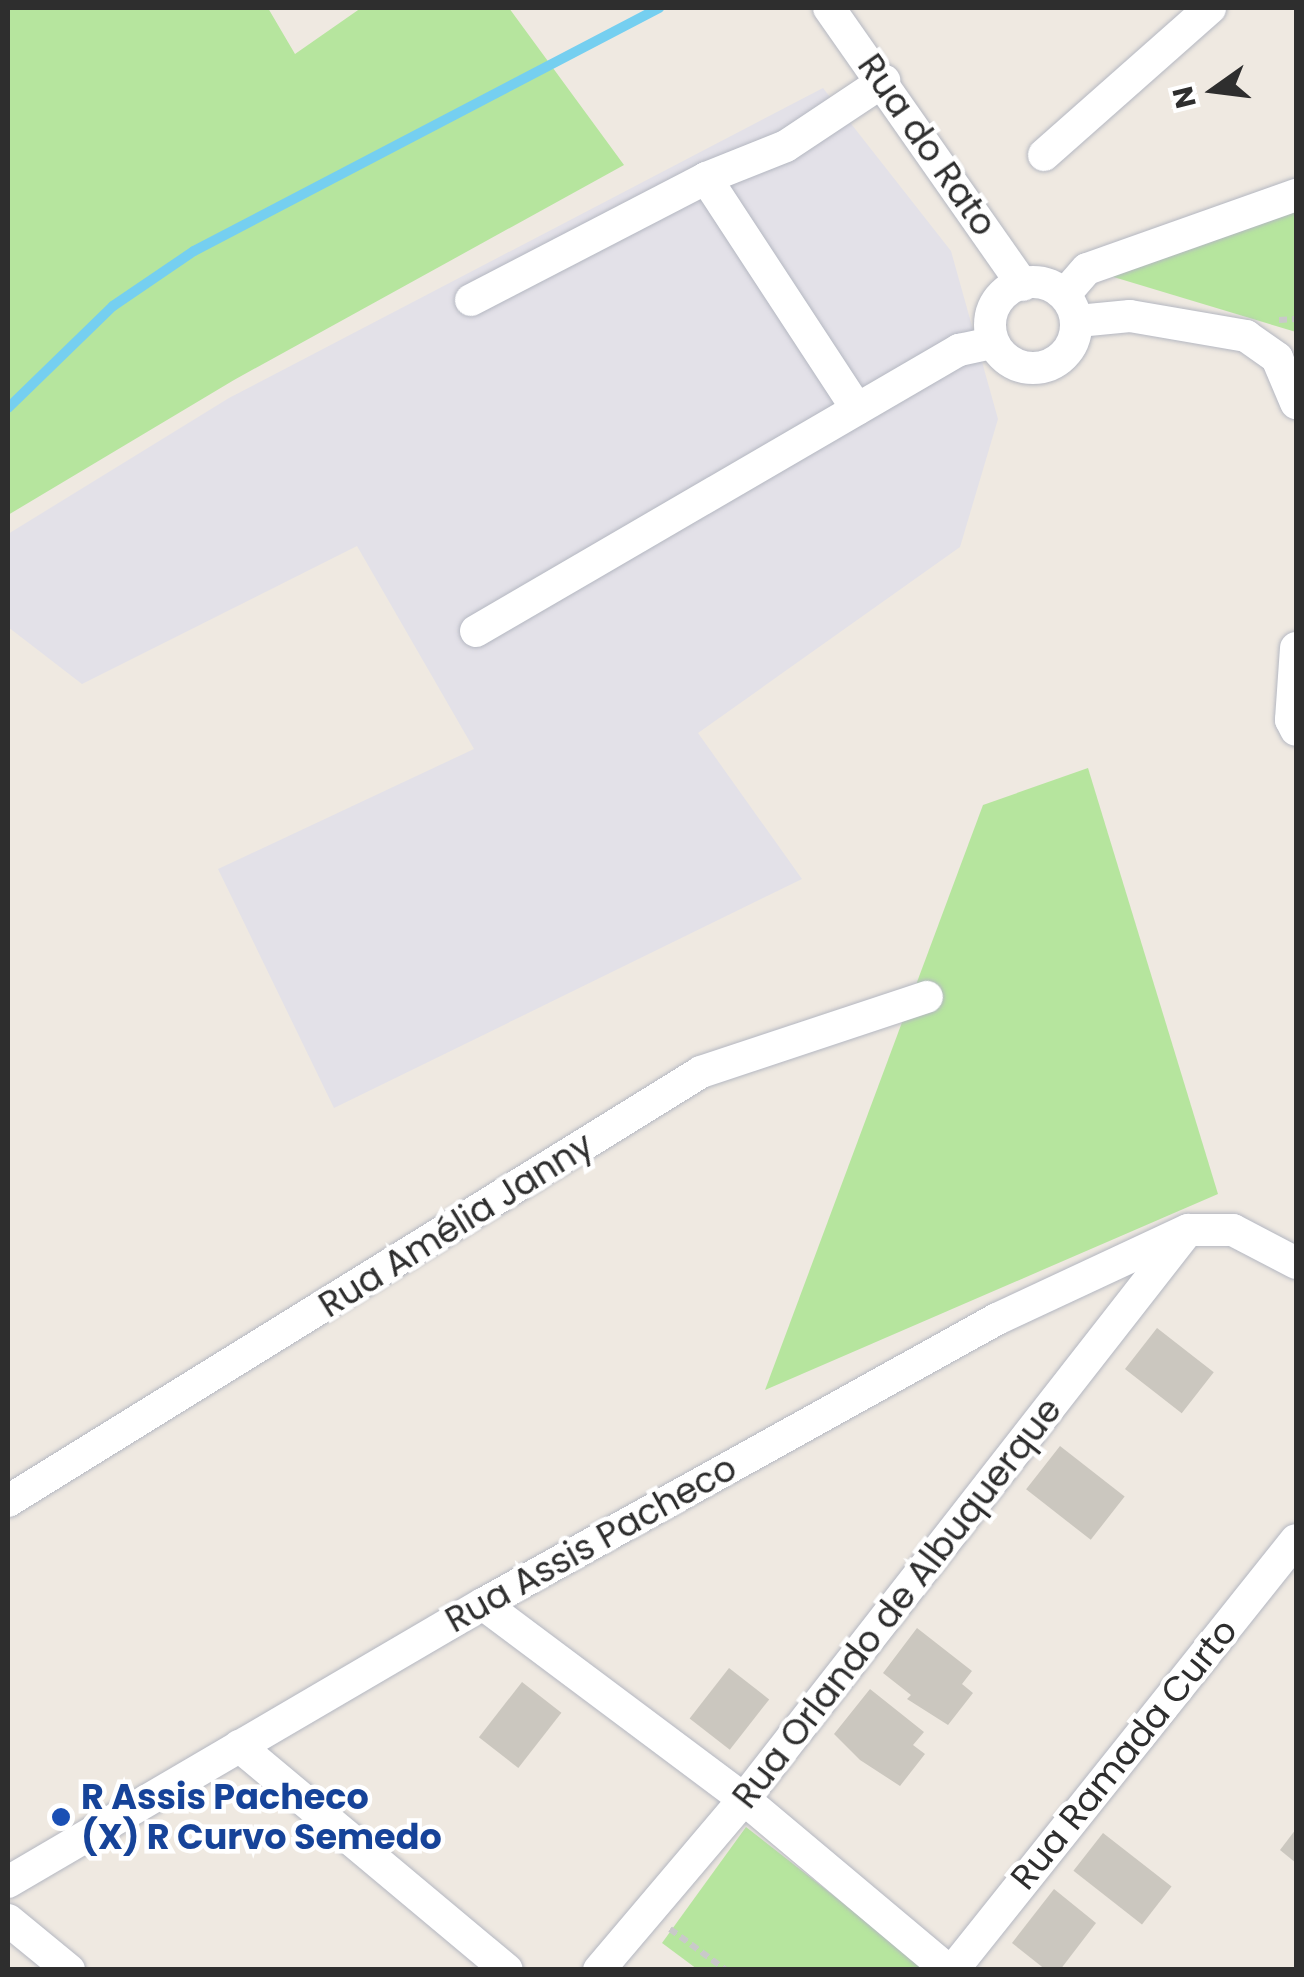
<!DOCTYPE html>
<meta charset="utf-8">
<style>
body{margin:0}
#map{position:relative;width:1304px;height:1977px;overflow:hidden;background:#efe9e1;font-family:Poppins,sans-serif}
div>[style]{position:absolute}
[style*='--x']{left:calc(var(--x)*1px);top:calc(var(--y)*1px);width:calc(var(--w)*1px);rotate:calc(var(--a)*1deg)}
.industrial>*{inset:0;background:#e3e1e8}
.green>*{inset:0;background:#b6e59e}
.stream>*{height:10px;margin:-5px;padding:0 5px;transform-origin:5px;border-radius:5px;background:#75cff0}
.building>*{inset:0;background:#cbc7bf;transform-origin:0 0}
.path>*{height:6px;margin-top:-3px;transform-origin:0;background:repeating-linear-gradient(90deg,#c9c9c9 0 8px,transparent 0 13px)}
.roads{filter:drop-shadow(0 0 2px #b4b7c1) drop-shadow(0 0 2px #b4b7c1)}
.minor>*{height:32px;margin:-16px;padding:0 16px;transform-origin:16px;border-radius:16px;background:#fff}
.minor>.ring{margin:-16px;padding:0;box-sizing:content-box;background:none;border:32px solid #fff;border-radius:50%}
.dots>*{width:28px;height:28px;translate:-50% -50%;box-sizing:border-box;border:5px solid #fff;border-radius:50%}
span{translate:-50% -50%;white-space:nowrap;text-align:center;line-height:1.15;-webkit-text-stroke:9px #fff;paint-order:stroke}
.street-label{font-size:35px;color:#2e2e2e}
.transit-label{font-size:35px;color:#164399;font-weight:700}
.left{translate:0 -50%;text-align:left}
.frame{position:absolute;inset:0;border:10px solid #2e2e2e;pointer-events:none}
.north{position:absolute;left:1164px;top:40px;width:100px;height:100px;-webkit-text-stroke:8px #fff;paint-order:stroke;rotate:256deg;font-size:28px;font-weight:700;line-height:40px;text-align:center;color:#2e2e2e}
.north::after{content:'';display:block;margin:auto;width:35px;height:45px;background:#2e2e2e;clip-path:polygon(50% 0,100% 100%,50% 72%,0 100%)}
</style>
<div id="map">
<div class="industrial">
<div style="clip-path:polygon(823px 88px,951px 251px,998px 419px,960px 547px,698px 733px,802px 879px,334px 1108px,218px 869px,474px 749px,357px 546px,82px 684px,8px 627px,8px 534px,229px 398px)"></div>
</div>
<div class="green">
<div style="clip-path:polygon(8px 8px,268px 8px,295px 54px,361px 8px,509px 8px,624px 165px,234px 380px,8px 515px)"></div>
<div style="clip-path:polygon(1296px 195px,1296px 332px,1087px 269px)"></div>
<div style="clip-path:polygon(1088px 768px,1218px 1194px,765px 1390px,983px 805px)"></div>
<div style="clip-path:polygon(746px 1827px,926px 1968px,697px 1969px,662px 1943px)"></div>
</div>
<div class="stream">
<div style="--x:8;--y:408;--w:146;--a:-44.2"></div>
<div style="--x:113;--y:306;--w:98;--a:-34.2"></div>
<div style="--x:194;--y:251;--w:525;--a:-27.59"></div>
</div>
<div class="building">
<div style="left:1157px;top:1328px;width:72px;height:52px;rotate:38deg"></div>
<div style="left:1060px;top:1446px;width:82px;height:55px;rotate:38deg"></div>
<div style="clip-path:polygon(917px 1628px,972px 1671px,962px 1684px,973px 1693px,948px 1725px,907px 1699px,911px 1695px,883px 1673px)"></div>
<div style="left:729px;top:1668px;width:51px;height:64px;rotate:38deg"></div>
<div style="left:522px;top:1682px;width:50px;height:70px;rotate:38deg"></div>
<div style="clip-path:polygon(870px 1689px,924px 1732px,913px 1745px,925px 1754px,900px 1786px,860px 1760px,834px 1734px)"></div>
<div style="clip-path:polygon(1296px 1829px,1296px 1863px,1280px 1850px)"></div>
<div style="left:1103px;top:1833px;width:87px;height:48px;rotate:38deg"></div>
<div style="clip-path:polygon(1054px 1889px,1096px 1923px,1060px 1970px,1046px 1970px,1012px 1943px)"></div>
</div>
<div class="path">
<div style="--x:1279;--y:320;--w:17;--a:-3"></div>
<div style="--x:670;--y:1929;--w:69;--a:36.2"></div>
</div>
<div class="roads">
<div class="minor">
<div style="--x:829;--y:8;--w:338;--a:55"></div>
<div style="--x:1044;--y:155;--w:222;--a:-41.5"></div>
<div class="ring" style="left:990px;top:282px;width:54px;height:54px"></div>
<div style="--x:1065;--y:294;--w:33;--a:-49"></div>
<div style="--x:1087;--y:269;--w:222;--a:-19.5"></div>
<div style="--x:471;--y:300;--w:265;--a:-27.4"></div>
<div style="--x:1078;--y:321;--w:52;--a:-5.5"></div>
<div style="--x:1130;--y:316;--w:118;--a:9.8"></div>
<div style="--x:1246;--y:336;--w:38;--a:35"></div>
<div style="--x:1277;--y:358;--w:49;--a:67.1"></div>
<div style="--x:857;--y:409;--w:276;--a:-123.2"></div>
<div style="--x:706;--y:178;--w:86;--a:-21.8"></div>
<div style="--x:786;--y:146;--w:118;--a:-33.6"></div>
<div style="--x:476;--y:631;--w:559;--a:-30.19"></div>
<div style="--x:959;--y:350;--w:33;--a:-12"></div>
<div style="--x:1296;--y:648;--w:72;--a:94"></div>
<div style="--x:1291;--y:720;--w:11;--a:63"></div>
<div style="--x:8;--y:1501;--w:815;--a:-31.76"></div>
<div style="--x:701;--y:1072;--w:238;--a:-18.4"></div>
<div style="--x:483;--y:1604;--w:326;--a:36.8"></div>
<div style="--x:744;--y:1799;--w:266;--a:40"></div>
<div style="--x:239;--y:1746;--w:349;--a:39.9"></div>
<div style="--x:8;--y:1882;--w:550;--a:-30.34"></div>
<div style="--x:483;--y:1604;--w:588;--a:-29.01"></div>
<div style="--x:997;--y:1319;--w:211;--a:-25"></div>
<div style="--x:1188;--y:1230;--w:45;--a:0"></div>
<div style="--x:1233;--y:1230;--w:71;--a:27.6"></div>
<div style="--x:8;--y:1920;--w:79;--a:39.3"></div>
<div style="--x:599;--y:1970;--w:224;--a:-49.7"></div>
<div style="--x:744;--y:1799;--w:717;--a:-52.03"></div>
<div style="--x:953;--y:1970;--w:550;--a:-51.42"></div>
</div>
</div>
<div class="dots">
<div style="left:61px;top:1817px;background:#1a4fb4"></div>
</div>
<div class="street-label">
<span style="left:927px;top:145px;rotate:55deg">Rua do Rato</span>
<span style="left:456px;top:1225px;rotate:-32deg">Rua Amélia Janny</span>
<span style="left:591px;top:1544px;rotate:-29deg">Rua Assis Pacheco</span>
<span style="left:897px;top:1603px;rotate:-52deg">Rua Orlando de Albuquerque</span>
<span style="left:1124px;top:1754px;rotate:-51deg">Rua Ramada Curto</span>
</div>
<div class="transit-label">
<span class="left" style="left:81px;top:1817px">R Assis Pacheco<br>(X) R Curvo Semedo</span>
</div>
<div class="frame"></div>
<div class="north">N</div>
</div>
